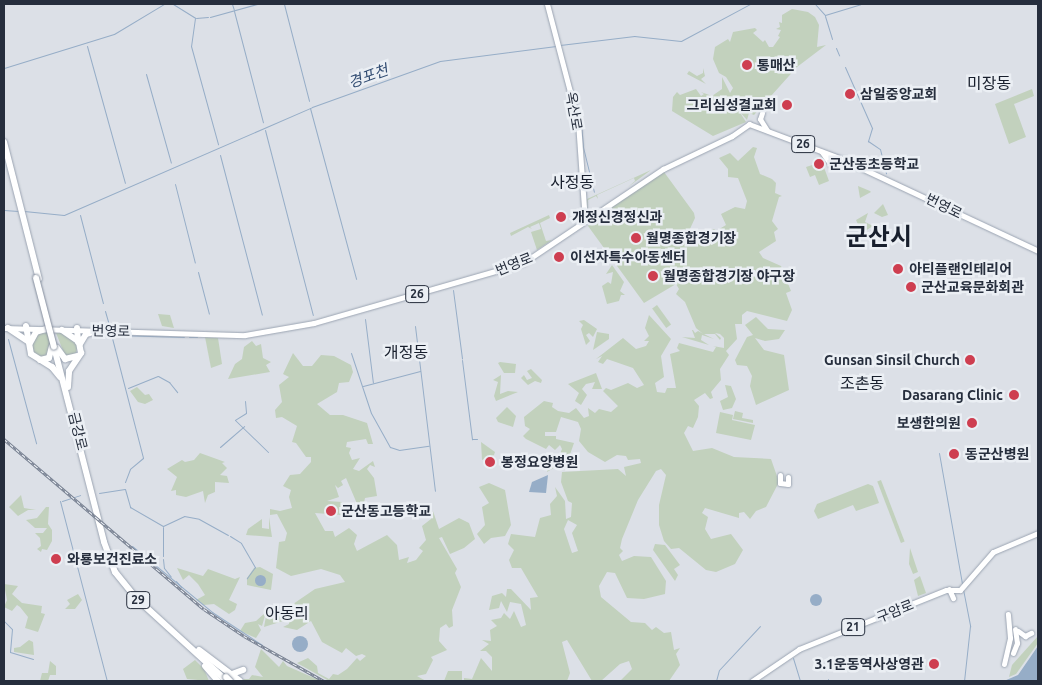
<!DOCTYPE html>
<meta charset="utf-8">
<style>
body{margin:0}
#map{position:relative;width:1042px;height:685px;overflow:hidden;background:#dce0e7;font-family:Ubuntu,"Noto Sans KR",sans-serif}
div>[style]{position:absolute}
[style*='--x']{left:calc(var(--x)*1px);top:calc(var(--y)*1px);width:calc(var(--w)*1px);rotate:calc(var(--a)*1deg)}
.green>*{inset:0;background:#c2d1bd;transform-origin:0 0}
.water>*{inset:0;background:#96adc7}
.round{border-radius:50%}
.stream>*{height:1px;margin:-0.5px;padding:0 0.5px;transform-origin:0.5px;border-radius:0.5px;background:#96adc7}
.roads{filter:drop-shadow(0 0 1px #9ba4b2) drop-shadow(0 0 1px #9ba4b2)}
.major>*{height:5px;margin:-2.5px;padding:0 2.5px;transform-origin:2.5px;border-radius:2.5px;background:#fff}
.highway>*{height:6px;margin:-3px;padding:0 3px;transform-origin:3px;border-radius:3px;background:#fff}
.rail>*{height:3px;margin-top:-1.5px;transform-origin:0;background:repeating-linear-gradient(90deg,#ebeff4 0 4px,#767f90 0 8px);box-sizing:border-box;border-block:1px solid #767f90}
.bridges{filter:drop-shadow(0 0 1px #848d9d) drop-shadow(0 0 1px #848d9d)}
.highway-bridge>*{height:6px;margin:-3px;padding:0 3px;transform-origin:3px;border-radius:3px;background:#fff}
.dots>*{width:14px;height:14px;translate:-50% -50%;box-sizing:border-box;border:2px solid #ebeff4;border-radius:50%}
span{translate:-50% -50%;white-space:nowrap;text-align:center;line-height:1.15;-webkit-text-stroke:5px #ebeff4;paint-order:stroke}
.shield-label span{padding:1px 4px;background:#ebeff4;border:1px solid;border-radius:4px;-webkit-text-stroke-width:0}
.shield-label{font-size:12px;color:#262e3d;font-weight:700}
.poi-label{font-size:14px;color:#262e3d;font-weight:700}
.left{translate:0 -50%;text-align:left}
.right{translate:-100% -50%;text-align:right}
.street-label{font-size:14px;color:#262e3d}
.water-label{font-size:15px;color:#304b71;font-style:italic}
.quarter-label{font-size:16px;color:#181f2d}
.town-label{font-size:24px;color:#181f2d;font-weight:700}
.frame{position:absolute;inset:0;border:5px solid #262e3d;pointer-events:none}
</style>
<div id="map">
<div class="green">
<div style="clip-path:polygon(792px 9px,808px 12px,815px 17px,819px 25px,817px 47px,826px 45px,797px 67px,754px 115px,749px 113px,747px 120px,739px 111px,746px 122px,713px 136px,672px 111px,673px 97px,677px 92px,680px 95px,696px 89px,701px 96px,704px 94px,701px 92px,712px 96px,722px 89px,722px 77px,730px 93px,733px 88px,726px 77px,719px 73px,713px 59px,715px 47px,728px 39px,730px 42px,733px 32px,755px 28px,757px 30px,753px 33px,763px 42px,765px 40px,769px 47px,773px 47px,780px 37px,778px 36px,781px 30px,776px 29px,780px 27px,779px 22px,782px 23px,782px 15px)"></div>
<div style="clip-path:polygon(703px 68px,705px 76px,701px 79px,706px 84px,687px 74px,689px 71px,697px 76px,703px 73px)"></div>
<div style="clip-path:polygon(1032px 89px,1034px 96px,1014px 104px,1026px 137px,1009px 144px,995px 104px)"></div>
<div style="clip-path:polygon(evenodd,753px 147px,757px 148px,754px 157px,760px 174px,772px 179px,776px 183px,775px 193px,782px 196px,779px 197px,772px 221px,778px 229px,774px 232px,776px 241px,759px 252px,763px 258px,781px 266px,791px 291px,786px 293px,792px 310px,787px 321px,747px 311px,742px 315px,742px 324px,735px 324px,737px 339px,726px 351px,729px 355px,720px 369px,721px 380px,711px 392px,713px 398px,710px 399px,705px 393px,694px 400px,699px 406px,698px 417px,693px 428px,688px 426px,684px 433px,693px 451px,712px 448px,734px 457px,771px 459px,779px 482px,766px 507px,756px 511px,750px 519px,744px 512px,739px 513px,739px 518px,705px 508px,702px 513px,708px 517px,705px 529px,711px 539px,731px 534px,743px 550px,735px 564px,716px 572px,706px 570px,679px 548px,671px 549px,664px 541px,659px 525px,659px 505px,666px 475px,661px 469px,656px 471px,638px 500px,622px 539px,620px 548px,623px 551px,619px 555px,622px 561px,634px 556px,651px 557px,666px 581px,665px 594px,644px 599px,627px 598px,615px 573px,607px 572px,599px 586px,601px 597px,631px 622px,645px 623px,652px 630px,656px 627px,664px 633px,671px 632px,674px 650px,680px 648px,676px 654px,680px 665px,669px 681px,620px 681px,632px 669px,629px 661px,620px 664px,601px 681px,592px 681px,567px 640px,562px 642px,570px 673px,567px 681px,464px 681px,464px 678px,472px 679px,481px 658px,492px 671px,492px 657px,486px 651px,480px 651px,489px 644px,482px 640px,491px 641px,490px 630px,497px 626px,491px 620px,501px 618px,504px 613px,510px 619px,514px 611px,521px 627px,526px 625px,521px 604px,510px 602px,507px 612px,501px 601px,499px 608px,489px 610px,492px 596px,502px 593px,506px 597px,507px 589px,511px 589px,531px 610px,530px 598px,538px 597px,521px 568px,512px 568px,509px 560px,514px 550px,508px 544px,511px 534px,535px 537px,540px 518px,551px 515px,550px 504px,557px 496px,555px 487px,565px 501px,566px 519px,571px 517px,572px 503px,568px 501px,561px 482px,562px 472px,618px 469px,626px 476px,624px 467px,641px 463px,640px 459px,628px 460px,626px 456px,617px 455px,605px 462px,588px 452px,579px 441px,581px 429px,578px 422px,561px 417px,556px 432px,545px 432px,545px 436px,556px 436px,556px 439px,574px 443px,566px 466px,560px 464px,547px 472px,550px 461px,557px 461px,562px 449px,560px 445px,555px 450px,549px 445px,546px 449px,526px 439px,523px 436px,530px 429px,525px 426px,524px 417px,544px 401px,553px 403px,552px 407px,558px 411px,569px 413px,576px 408px,584px 418px,589px 416px,588px 408px,595px 413px,599px 409px,611px 412px,618px 406px,603px 391px,606px 388px,611px 390px,628px 383px,637px 388px,644px 385px,633px 368px,607px 359px,603px 364px,598px 362px,602px 356px,596px 359px,623px 338px,636px 349px,646px 346px,649px 341px,644px 341px,649px 336px,645px 328px,649px 315px,671px 339px,661px 356px,664px 377px,655px 383px,657px 392px,665px 393px,667px 388px,676px 388px,670px 354px,680px 351px,677px 348px,679px 343px,713px 352px,716px 347px,713px 346px,724px 348px,724px 338px,720px 334px,715px 333px,721px 338px,720px 340px,715px 334px,703px 334px,696px 328px,685px 302px,676px 294px,679px 289px,676px 284px,644px 303px,588px 226px,591px 221px,664px 172px,694px 213px,695px 218px,689px 231px,681px 237px,693px 229px,708px 233px,714px 229px,716px 231px,726px 225px,721px 214px,735px 207px,745px 209px,747px 201px,738px 178px,728px 177px,728px 169px,719px 158px,730px 153px,738px 161px,753px 147px,568px 520px,577px 525px,572px 533px,578px 551px,572px 553px,564px 529px,568px 520px)"></div>
<div style="clip-path:polygon(822px 162px,829px 181px,819px 185px,815px 175px,810px 177px,806px 167px)"></div>
<div style="clip-path:polygon(651px 170px,628px 187px,635px 181px,634px 178px,597px 195px,598px 199px,596px 196px,588px 200px,588px 210px,587px 199px)"></div>
<div style="clip-path:polygon(858px 186px,870px 191px,871px 192px,860px 198px)"></div>
<div style="clip-path:polygon(883px 204px,888px 215px,882px 217px,874px 213px)"></div>
<div style="clip-path:polygon(868px 213px,865px 222px,873px 226px,862px 233px,856px 220px)"></div>
<div style="clip-path:polygon(549px 215px,550px 218px,540px 223px,546px 241px,552px 240px,537px 250px,531px 232px,541px 229px,539px 223px,530px 227px,532px 229px,528px 227px,511px 236px,510px 233px)"></div>
<div style="clip-path:polygon(612px 265px,624px 282px,620px 291px,625px 295px,621px 295px,619px 301px,607px 304px,602px 286px,608px 282px,611px 284px,613px 272px,606px 274px)"></div>
<div style="left:657px;top:305px;width:24px;height:6px;rotate:54deg"></div>
<div style="clip-path:polygon(158px 314px,170px 315px,174px 328px,162px 326px)"></div>
<div style="clip-path:polygon(756px 317px,768px 329px,785px 330px,779px 339px,765px 341px,755px 338px,764px 350px,784px 355px,789px 390px,756px 405px,750px 386px,752px 376px,747px 366px,737px 365px,735px 360px,747px 337px,753px 335px,745px 325px)"></div>
<div style="clip-path:polygon(584px 320px,597px 329px,593px 337px,589px 333px,586px 335px,590px 341px,586px 345px,581px 329px,583px 325px,579px 321px)"></div>
<div style="clip-path:polygon(692px 330px,693px 330px,695px 333px,698px 331px,714px 339px,702px 335px,701px 340px,709px 345px,682px 337px,695px 338px)"></div>
<div style="clip-path:polygon(597px 332px,609px 334px,609px 339px,593px 350px)"></div>
<div style="clip-path:polygon(42px 333px,48px 333px,51px 350px,42px 360px,33px 352px,31px 342px,32px 337px)"></div>
<div style="clip-path:polygon(56px 333px,66px 333px,78px 344px,75px 357px,66px 358px)"></div>
<div style="clip-path:polygon(205px 337px,218px 338px,222px 364px,211px 368px)"></div>
<div style="clip-path:polygon(252px 341px,256px 346px,261px 344px,263px 358px,271px 362px,266px 365px,270px 372px,228px 379px,235px 364px,242px 359px,244px 347px)"></div>
<div style="clip-path:polygon(293px 353px,303px 366px,312px 366px,321px 355px,334px 356px,351px 365px,353px 372px,349px 382px,339px 383px,337px 392px,317px 404px,330px 415px,343px 415px,367px 423px,373px 444px,368px 444px,366px 439px,347px 442px,346px 447px,351px 448px,349px 453px,352px 460px,360px 458px,353px 469px,359px 471px,373px 461px,375px 467px,370px 465px,367px 469px,374px 478px,377px 496px,365px 498px,364px 503px,358px 506px,346px 478px,341px 481px,343px 485px,338px 488px,335px 485px,339px 497px,327px 501px,342px 502px,342px 515px,315px 513px,325px 531px,333px 531px,335px 537px,349px 528px,357px 535px,354px 544px,357px 551px,387px 535px,397px 545px,399px 560px,409px 557px,407px 563px,416px 560px,423px 551px,419px 548px,426px 540px,422px 526px,431px 519px,433px 511px,439px 529px,459px 518px,469px 523px,475px 539px,464px 548px,450px 554px,442px 537px,439px 538px,457px 569px,455px 573px,461px 587px,452px 610px,453px 626px,449px 628px,446px 624px,440px 628px,439px 641px,447px 650px,431px 657px,433px 660px,426px 674px,417px 676px,426px 681px,329px 681px,297px 663px,308px 658px,317px 666px,318px 673px,329px 679px,333px 674px,338px 675px,347px 669px,357px 658px,360px 661px,366px 656px,362px 654px,356px 656px,346px 648px,342px 653px,322px 642px,311px 621px,297px 630px,283px 627px,289px 624px,289px 612px,295px 612px,296px 608px,282px 615px,283px 621px,264px 627px,268px 606px,277px 606px,275px 610px,280px 613px,315px 589px,345px 582px,340px 575px,321px 569px,291px 576px,276px 568px,279px 542px,285px 541px,287px 533px,277px 514px,270px 515px,270px 509px,280px 511px,292px 508px,289px 497px,291px 490px,283px 486px,290px 475px,300px 474px,311px 462px,311px 457px,306px 457px,296px 443px,292px 442px,297px 426px,282px 417px,276px 418px,275px 410px,282px 402px,279px 385px,289px 377px,283px 374px)"></div>
<div style="clip-path:polygon(500px 362px,516px 364px,515px 373px,504px 373px,498px 363px)"></div>
<div style="clip-path:polygon(531px 369px,542px 380px,541px 383px,535px 381px,528px 385px,521px 378px,524px 375px,520px 372px,524px 375px,527px 380px,532px 378px,527px 371px)"></div>
<div style="clip-path:polygon(596px 373px,602px 389px,592px 389px,595px 382px,586px 384px,582px 389px,587px 395px,581px 405px,575px 401px,579px 393px,568px 384px)"></div>
<div style="clip-path:polygon(501px 375px,500px 394px,508px 391px,518px 392px,496px 401px,494px 396px,498px 382px,493px 380px)"></div>
<div style="clip-path:polygon(725px 385px,731px 386px,736px 399px,732px 408px,723px 410px,720px 401px,728px 397px)"></div>
<div style="clip-path:polygon(137px 387px,145px 395px,149px 394px,153px 400px,145px 404px,138px 402px,130px 391px)"></div>
<div style="clip-path:polygon(507px 407px,516px 416px,513px 427px,498px 422px,496px 418px)"></div>
<div style="clip-path:polygon(735px 411px,743px 413px,742px 418px,753px 420px,753px 423px,733px 419px)"></div>
<div style="clip-path:polygon(720px 412px,733px 415px,732px 420px,755px 425px,751px 440px,716px 433px)"></div>
<div style="clip-path:polygon(481px 442px,495px 452px,494px 455px,482px 460px)"></div>
<div style="clip-path:polygon(200px 453px,225px 462px,222px 463px,227px 468px,220px 475px,227px 476px,229px 483px,215px 482px,215px 492px,208px 495px,205px 503px,203px 491px,186px 497px,176px 495px,176px 490px,171px 491px,177px 477px,167px 469px,182px 460px,185px 462px,194px 460px)"></div>
<div style="left:881px;top:480px;width:66px;height:4px;rotate:69deg"></div>
<div style="clip-path:polygon(489px 483px,505px 490px,511px 525px,505px 536px,491px 538px,484px 544px,477px 534px,485px 525px,482px 507px,489px 503px,479px 487px)"></div>
<div style="clip-path:polygon(868px 484px,873px 486px,879px 503px,856px 511px,853px 505px,818px 519px,814px 511px,817px 504px)"></div>
<div style="clip-path:polygon(21px 495px,24px 508px,36px 510px,28px 510px,18px 516px,9px 507px)"></div>
<div style="clip-path:polygon(46px 507px,49px 507px,48px 524px,52px 530px,52px 541px,47px 550px,42px 549px,41px 552px,37px 549px,41px 546px,40px 538px,35px 533px,43px 533px,47px 528px,35px 528px,26px 520px,37px 518px)"></div>
<div style="clip-path:polygon(269px 517px,272px 537px,246px 535px,248px 529px,262px 519px,262px 528px,269px 529px)"></div>
<div style="clip-path:polygon(655px 544px,665px 545px,680px 565px,674px 569px,678px 575px,675px 581px,653px 550px)"></div>
<div style="clip-path:polygon(910px 548px,918px 572px,913px 574px,909px 564px)"></div>
<div style="clip-path:polygon(260px 567px,273px 574px,271px 590px,247px 585px,247px 578px,254px 568px)"></div>
<div style="clip-path:polygon(177px 568px,203px 576px,208px 569px,235px 579px,240px 577px,229px 600px,237px 604px,235px 610px,229px 614px,214px 604px,204px 605px,196px 600px,205px 595px,198px 584px,189px 575px,183px 580px)"></div>
<div style="clip-path:polygon(920px 576px,926px 593px,918px 596px,914px 580px)"></div>
<div style="clip-path:polygon(4px 584px,18px 586px,12px 594px,22px 603px,42px 606px,41px 613px,45px 614px,38px 632px,25px 628px,28px 617px,20px 607px,17px 605px,12px 611px,4px 607px,7px 600px)"></div>
<div style="clip-path:polygon(78px 594px,82px 600px,75px 609px,65px 609px,70px 604px,67px 600px)"></div>
<div style="clip-path:polygon(266px 612px,262px 626px,258px 624px,261px 630px,256px 638px,240px 631px,245px 623px,256px 621px)"></div>
<div style="clip-path:polygon(1038px 636px,1038px 643px,1016px 674px,1009px 677px,1012px 665px)"></div>
<div style="clip-path:polygon(29px 640px,33px 642px,34px 655px,14px 652px,14px 648px,20px 647px)"></div>
<div style="clip-path:polygon(261px 649px,279px 667px,283px 661px,287px 666px,321px 681px,245px 681px,243px 679px,249px 679px,252px 675px,263px 677px,255px 667px)"></div>
<div style="clip-path:polygon(195px 660px,204px 669px,209px 681px,187px 679px,183px 669px)"></div>
<div style="clip-path:polygon(50px 661px,56px 666px,56px 675px,50px 675px,48px 681px,40px 681px,42px 673px,48px 673px)"></div>
<div style="clip-path:polygon(448px 671px,462px 671px,462px 681px,444px 681px)"></div>
</div>
<div class="water">
<div style="clip-path:polygon(548px 475px,546px 493px,529px 492px,532px 482px)"></div>
<div class="round" style="left:254.5px;top:574.5px;width:11px;height:11px"></div>
<div class="round" style="left:810px;top:594px;width:12px;height:12px"></div>
<div class="round" style="left:292px;top:636px;width:16px;height:16px"></div>
<div style="clip-path:polygon(1038px 646px,1038px 681px,1004px 681px,1018px 675px)"></div>
</div>
<div class="stream">
<div style="--x:173;--y:4;--w:26;--a:32"></div>
<div style="--x:195;--y:18;--w:28;--a:98"></div>
<div style="--x:191;--y:46;--w:102;--a:74.6"></div>
<div style="--x:232;--y:4;--w:6;--a:72"></div>
<div style="--x:284;--y:4;--w:100;--a:75.5"></div>
<div style="--x:815;--y:4;--w:15;--a:48"></div>
<div style="--x:825;--y:15;--w:37;--a:-17"></div>
<div style="--x:234;--y:11;--w:115;--a:75.4"></div>
<div style="--x:825;--y:16;--w:24;--a:73"></div>
<div style="--x:210;--y:17;--w:49;--a:-15.5"></div>
<div style="--x:196;--y:18;--w:12;--a:-5"></div>
<div style="--x:560;--y:45;--w:75;--a:-6.9"></div>
<div style="--x:634;--y:36;--w:47;--a:6.1"></div>
<div style="--x:681;--y:41;--w:78;--a:-28.2"></div>
<div style="--x:87;--y:46;--w:142;--a:74.5"></div>
<div style="--x:836;--y:48;--w:8;--a:67"></div>
<div style="--x:845;--y:67;--w:67;--a:66.1"></div>
<div style="--x:872;--y:128;--w:14;--a:107"></div>
<div style="--x:868;--y:141;--w:14;--a:34"></div>
<div style="--x:880;--y:149;--w:25;--a:76"></div>
<div style="--x:4;--y:68;--w:115;--a:-17.2"></div>
<div style="--x:114;--y:34;--w:58;--a:-31"></div>
<div style="--x:146;--y:74;--w:92;--a:74.3"></div>
<div style="--x:310;--y:108;--w:177;--a:74.9"></div>
<div style="--x:580;--y:112;--w:35;--a:85"></div>
<div style="--x:583;--y:147;--w:46;--a:76.3"></div>
<div style="--x:265;--y:130;--w:191;--a:75.5"></div>
<div style="--x:220;--y:155;--w:165;--a:75.3"></div>
<div style="--x:175;--y:184;--w:81;--a:75.8"></div>
<div style="--x:4;--y:210;--w:14;--a:4"></div>
<div style="--x:24;--y:211;--w:40;--a:5.7"></div>
<div style="--x:64;--y:215;--w:270;--a:-23.5"></div>
<div style="--x:312;--y:107;--w:136;--a:-19.8"></div>
<div style="--x:440;--y:61;--w:117;--a:-7.4"></div>
<div style="--x:80;--y:215;--w:91;--a:75.4"></div>
<div style="--x:198;--y:272;--w:43;--a:75.3"></div>
<div style="--x:453;--y:290;--w:69;--a:82.5"></div>
<div style="--x:105;--y:311;--w:15;--a:74"></div>
<div style="--x:365;--y:319;--w:64;--a:82.9"></div>
<div style="--x:415;--y:326;--w:166;--a:83.1"></div>
<div style="--x:111;--y:334;--w:128;--a:75.5"></div>
<div style="--x:143;--y:458;--w:17;--a:140"></div>
<div style="--x:130;--y:469;--w:14;--a:111"></div>
<div style="--x:115;--y:335;--w:69;--a:1.7"></div>
<div style="--x:189;--y:337;--w:8;--a:0"></div>
<div style="--x:8;--y:339;--w:108;--a:74.9"></div>
<div style="--x:351;--y:353;--w:63;--a:71.6"></div>
<div style="--x:371;--y:413;--w:39;--a:61"></div>
<div style="--x:390;--y:447;--w:9;--a:18"></div>
<div style="--x:399;--y:450;--w:30;--a:-8"></div>
<div style="--x:462;--y:360;--w:80;--a:82.8"></div>
<div style="--x:472;--y:439;--w:5;--a:0"></div>
<div style="--x:363;--y:386;--w:59;--a:-14.7"></div>
<div style="--x:128;--y:388;--w:32;--a:-22"></div>
<div style="--x:158;--y:376;--w:13;--a:29"></div>
<div style="--x:169;--y:382;--w:13;--a:51"></div>
<div style="--x:245;--y:401;--w:12;--a:85"></div>
<div style="--x:246;--y:413;--w:13;--a:148"></div>
<div style="--x:235;--y:420;--w:46;--a:44.1"></div>
<div style="--x:220;--y:447;--w:32;--a:-41"></div>
<div style="--x:939;--y:453;--w:132;--a:80"></div>
<div style="--x:99;--y:493;--w:26;--a:-9"></div>
<div style="--x:125;--y:489;--w:19;--a:74"></div>
<div style="--x:130;--y:507;--w:38;--a:30"></div>
<div style="--x:163;--y:526;--w:23;--a:-25"></div>
<div style="--x:184;--y:516;--w:15;--a:11"></div>
<div style="--x:199;--y:519;--w:33;--a:29"></div>
<div style="--x:60;--y:501;--w:186;--a:75.4"></div>
<div style="--x:62;--y:501;--w:19;--a:-18"></div>
<div style="--x:163;--y:527;--w:29;--a:90"></div>
<div style="--x:230;--y:536;--w:13;--a:32"></div>
<div style="--x:241;--y:543;--w:28;--a:60"></div>
<div style="--x:255;--y:567;--w:14;--a:126"></div>
<div style="--x:132;--y:546;--w:104;--a:39.5"></div>
<div style="--x:212;--y:612;--w:60;--a:33.4"></div>
<div style="--x:163;--y:559;--w:9;--a:84"></div>
<div style="--x:164;--y:568;--w:11;--a:52"></div>
<div style="--x:176;--y:581;--w:8;--a:50"></div>
<div style="--x:963;--y:589;--w:38;--a:79"></div>
<div style="--x:970;--y:626;--w:55;--a:96.2"></div>
<div style="--x:4;--y:621;--w:11;--a:45"></div>
<div style="--x:12;--y:629;--w:23;--a:95"></div>
<div style="--x:10;--y:652;--w:24;--a:17"></div>
<div style="--x:793;--y:658;--w:24;--a:73"></div>
<div style="--x:716;--y:681;--w:11;--a:-75"></div>
<div style="--x:719;--y:670;--w:60;--a:-47"></div>
<div style="--x:828;--y:681;--w:2;--a:-90"></div>
</div>
<div class="roads">
<div class="major">
<div style="--x:547;--y:4;--w:122;--a:75.3"></div>
<div style="--x:578;--y:122;--w:99;--a:86"></div>
<div style="--x:762;--y:113;--w:6;--a:108"></div>
<div style="--x:760;--y:119;--w:13;--a:58"></div>
<div style="--x:822;--y:152;--w:16;--a:55"></div>
<div style="--x:831;--y:165;--w:6;--a:-51"></div>
<div style="--x:835;--y:160;--w:7;--a:-8"></div>
<div style="--x:4;--y:328;--w:241;--a:1.7"></div>
<div style="--x:245;--y:335;--w:70;--a:-9.9"></div>
<div style="--x:314;--y:323;--w:217;--a:-16"></div>
<div style="--x:523;--y:263;--w:169;--a:-33.9"></div>
<div style="--x:663;--y:169;--w:76;--a:-25.6"></div>
<div style="--x:732;--y:136;--w:21;--a:-35"></div>
<div style="--x:749;--y:124;--w:99;--a:20.6"></div>
<div style="--x:842;--y:159;--w:217;--a:25.1"></div>
<div style="--x:780;--y:475;--w:8;--a:90"></div>
<div style="--x:780;--y:483;--w:8;--a:7"></div>
<div style="--x:788;--y:484;--w:7;--a:-90"></div>
<div style="--x:949;--y:589;--w:10;--a:66"></div>
<div style="--x:1018;--y:631;--w:9;--a:36"></div>
<div style="--x:1025;--y:636;--w:7;--a:-27"></div>
<div style="--x:1013;--y:653;--w:11;--a:-68"></div>
<div style="--x:1017;--y:643;--w:14;--a:-98"></div>
<div style="--x:1004;--y:664;--w:27;--a:-77"></div>
<div style="--x:1010;--y:638;--w:24;--a:-95"></div>
<div style="--x:752;--y:681;--w:57;--a:-34.2"></div>
<div style="--x:799;--y:649;--w:158;--a:-21.9"></div>
<div style="--x:946;--y:590;--w:14;--a:0"></div>
<div style="--x:960;--y:590;--w:50;--a:-49"></div>
<div style="--x:993;--y:552;--w:49;--a:-22.9"></div>
</div>
<div class="highway">
<div style="--x:4;--y:142;--w:141;--a:75.7"></div>
<div style="--x:26;--y:326;--w:28;--a:80"></div>
<div style="--x:31;--y:354;--w:25;--a:32"></div>
<div style="--x:52;--y:367;--w:13;--a:51"></div>
<div style="--x:8;--y:328;--w:23;--a:34"></div>
<div style="--x:77;--y:328;--w:14;--a:86"></div>
<div style="--x:62;--y:330;--w:19;--a:35"></div>
<div style="--x:30;--y:343;--w:13;--a:-61"></div>
<div style="--x:36;--y:332;--w:10;--a:-17"></div>
<div style="--x:80;--y:344;--w:12;--a:-59"></div>
<div style="--x:86;--y:334;--w:11;--a:-15"></div>
<div style="--x:54;--y:347;--w:201;--a:75.6"></div>
<div style="--x:104;--y:542;--w:32;--a:70"></div>
<div style="--x:115;--y:572;--w:33;--a:51"></div>
<div style="--x:136;--y:598;--w:123;--a:42.4"></div>
<div style="--x:57;--y:348;--w:14;--a:54"></div>
<div style="--x:65;--y:359;--w:12;--a:-14"></div>
<div style="--x:40;--y:360;--w:9;--a:-13"></div>
<div style="--x:49;--y:358;--w:12;--a:-76"></div>
<div style="--x:68;--y:387;--w:16;--a:-86"></div>
<div style="--x:69;--y:371;--w:22;--a:-56"></div>
<div style="--x:81;--y:353;--w:15;--a:-101"></div>
<div style="--x:199;--y:650;--w:51;--a:37.1"></div>
<div style="--x:205;--y:666;--w:20;--a:49"></div>
<div style="--x:232;--y:674;--w:12;--a:-20"></div>
</div>
</div>
<div class="rail">
<div style="--x:4;--y:439;--w:262;--a:40.4"></div>
<div style="--x:204;--y:609;--w:48;--a:34"></div>
<div style="--x:244;--y:636;--w:92;--a:29.4"></div>
</div>
<div class="bridges">
<div class="highway-bridge">
<div style="--x:36;--y:278;--w:71;--a:75.4"></div>
<div style="--x:226;--y:677;--w:6;--a:45"></div>
</div>
</div>
<div class="dots">
<div style="left:747px;top:65px;background:#ce3e50"></div>
<div style="left:850px;top:94px;background:#ce3e50"></div>
<div style="left:787px;top:105px;background:#ce3e50"></div>
<div style="left:819px;top:164px;background:#ce3e50"></div>
<div style="left:561px;top:217px;background:#ce3e50"></div>
<div style="left:636px;top:238px;background:#ce3e50"></div>
<div style="left:559px;top:257px;background:#ce3e50"></div>
<div style="left:898px;top:269px;background:#ce3e50"></div>
<div style="left:653px;top:276px;background:#ce3e50"></div>
<div style="left:911px;top:287px;background:#ce3e50"></div>
<div style="left:970px;top:360px;background:#ce3e50"></div>
<div style="left:1014px;top:395px;background:#ce3e50"></div>
<div style="left:972px;top:423px;background:#ce3e50"></div>
<div style="left:954px;top:454px;background:#ce3e50"></div>
<div style="left:490px;top:462px;background:#ce3e50"></div>
<div style="left:331px;top:511px;background:#ce3e50"></div>
<div style="left:56px;top:559px;background:#ce3e50"></div>
<div style="left:934px;top:664px;background:#ce3e50"></div>
</div>
<div class="shield-label">
<span style="left:803px;top:144px">26</span>
<span style="left:417px;top:294px">26</span>
<span style="left:138px;top:600px">29</span>
<span style="left:853px;top:627px">21</span>
</div>
<div class="poi-label">
<span class="left" style="left:757px;top:65px">통매산</span>
<span class="left" style="left:860px;top:94px">삼일중앙교회</span>
<span class="right" style="left:777px;top:105px">그리심성결교회</span>
<span class="left" style="left:829px;top:164px">군산동초등학교</span>
<span class="left" style="left:572px;top:217px">개정신경정신과</span>
<span class="left" style="left:646px;top:238px">월명종합경기장</span>
<span class="left" style="left:570px;top:257px">이선자특수아동센터</span>
<span class="left" style="left:909px;top:269px">아티플랜인테리어</span>
<span class="left" style="left:663px;top:276px">월명종합경기장 야구장</span>
<span class="left" style="left:921px;top:287px">군산교육문화회관</span>
<span class="right" style="left:960px;top:360px">Gunsan Sinsil Church</span>
<span class="right" style="left:1003px;top:395px">Dasarang Clinic</span>
<span class="right" style="left:961px;top:423px">보생한의원</span>
<span class="left" style="left:965px;top:454px">동군산병원</span>
<span class="left" style="left:501px;top:462px">봉정요양병원</span>
<span class="left" style="left:341px;top:511px">군산동고등학교</span>
<span class="left" style="left:67px;top:559px">와룡보건진료소</span>
<span class="right" style="left:924px;top:664px">3.1운동역사상영관</span>
</div>
<div class="street-label">
<span style="left:574px;top:111px;rotate:80deg">옥산로</span>
<span style="left:944px;top:206px;rotate:26deg">번영로</span>
<span style="left:514px;top:264px;rotate:-22deg">번영로</span>
<span style="left:111px;top:331px;rotate:1deg">번영로</span>
<span style="left:78px;top:431px;rotate:76deg">금강로</span>
<span style="left:895px;top:611px;rotate:-22deg">구암로</span>
</div>
<div class="water-label">
<span style="left:368px;top:76px;rotate:-20deg">경포천</span>
</div>
<div class="quarter-label">
<span style="left:989px;top:83px">미장동</span>
<span style="left:572px;top:182px">사정동</span>
<span style="left:406px;top:352px">개정동</span>
<span style="left:862px;top:383px">조촌동</span>
<span style="left:287px;top:613px">아동리</span>
</div>
<div class="town-label">
<span style="left:879px;top:237px">군산시</span>
</div>
<div class="frame"></div>
</div>
